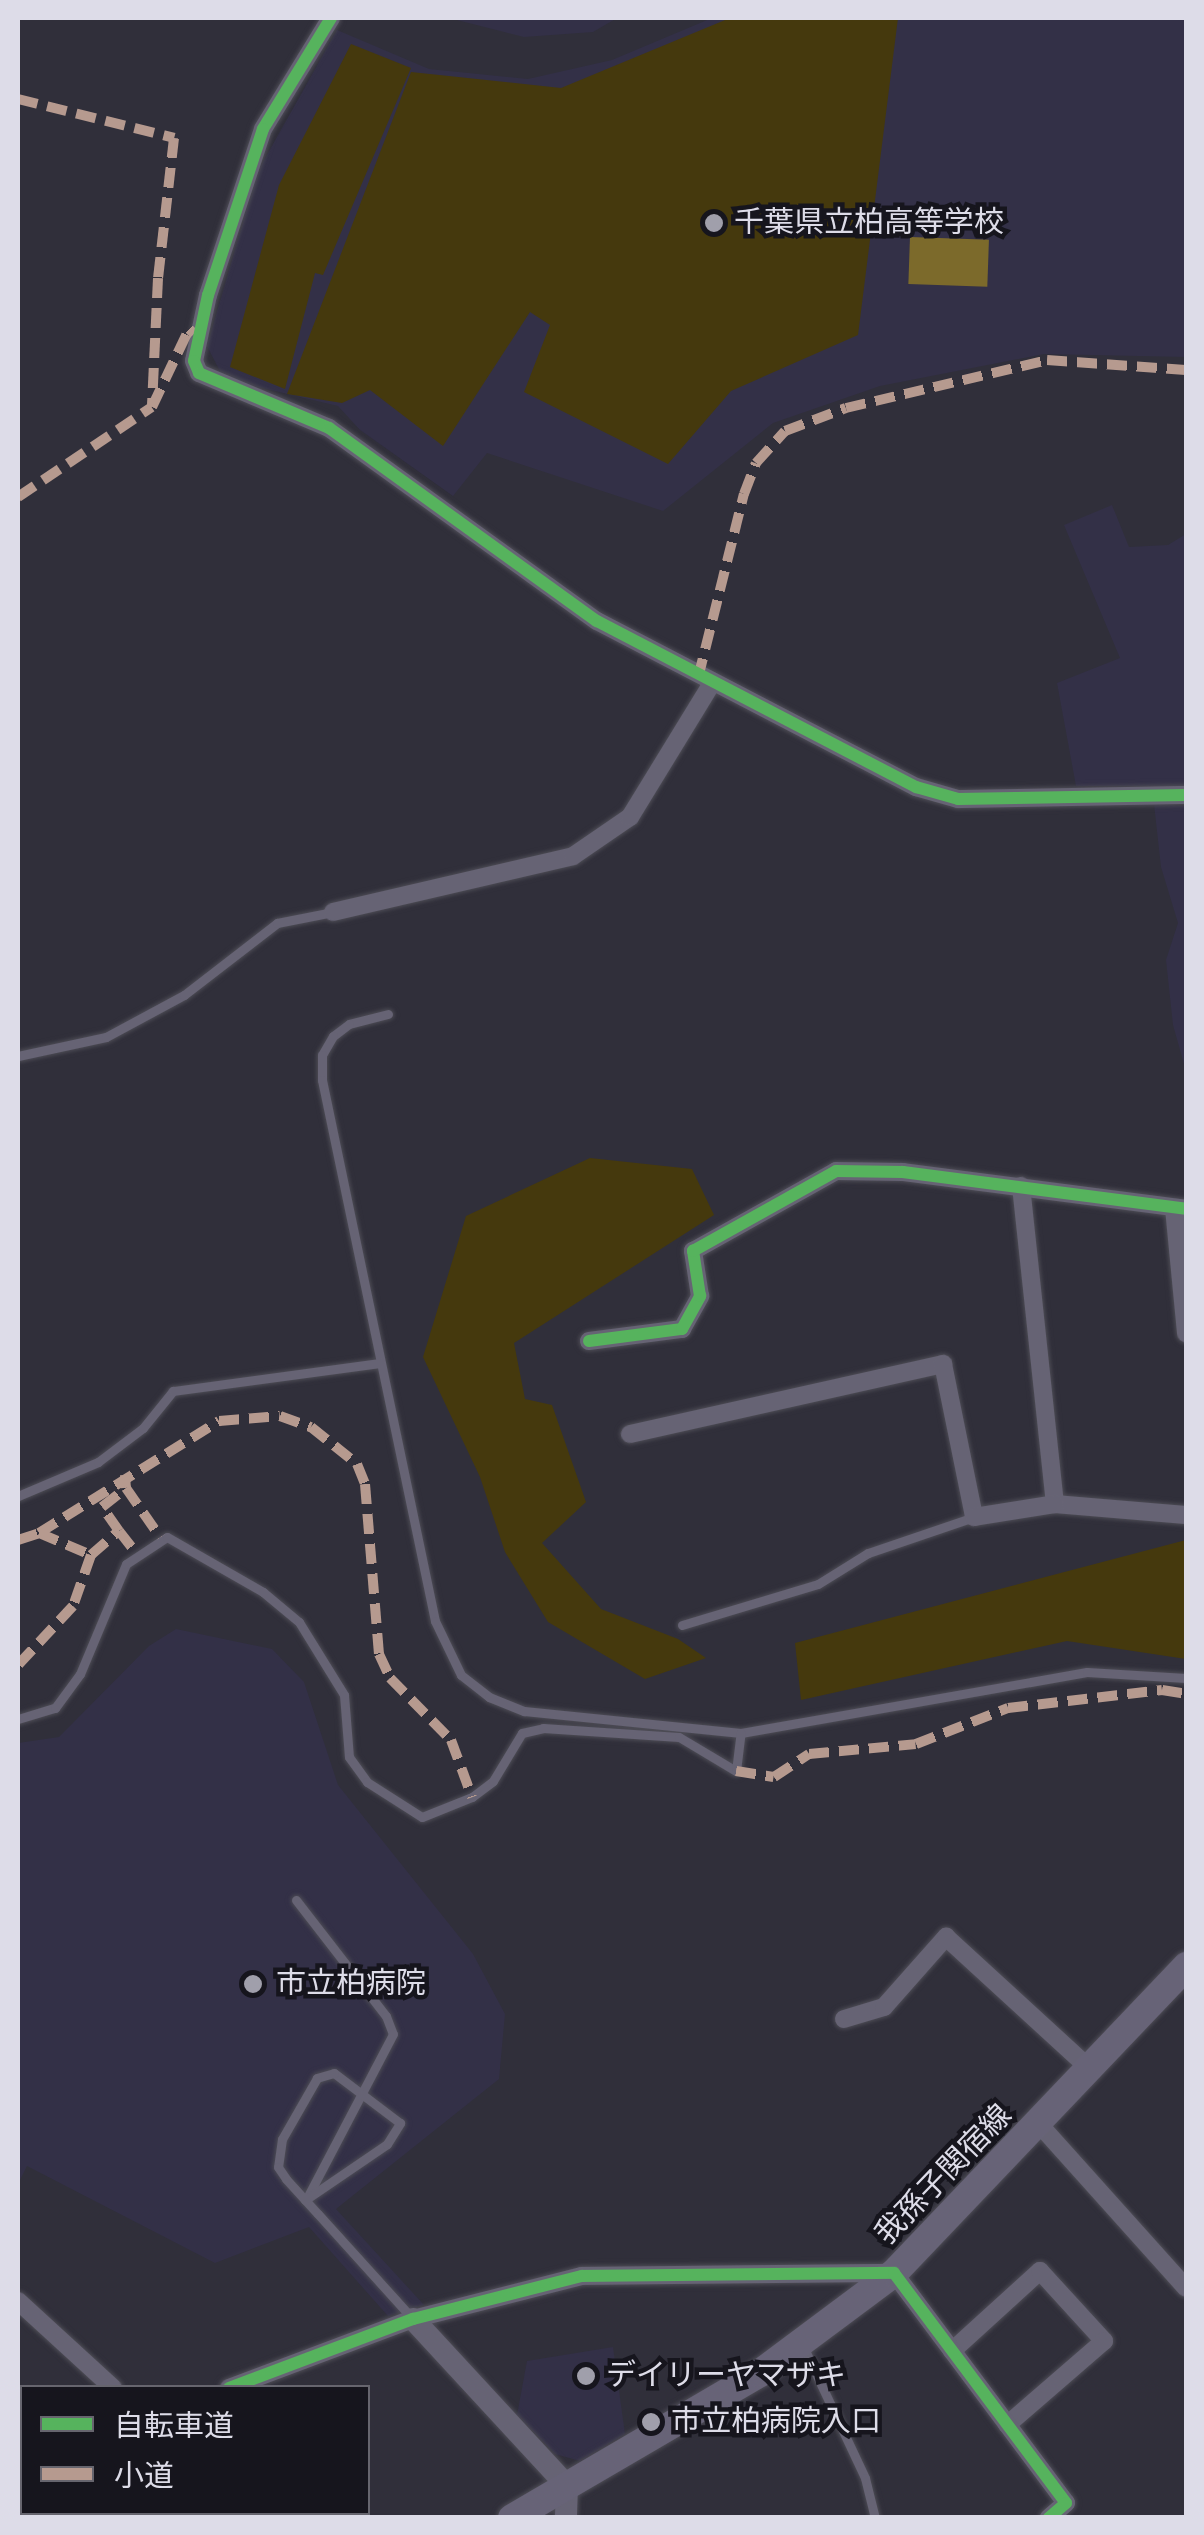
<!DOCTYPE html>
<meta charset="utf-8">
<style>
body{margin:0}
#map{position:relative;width:1204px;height:2535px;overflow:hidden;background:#302f3a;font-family:"Source Sans 3","Noto Sans JP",sans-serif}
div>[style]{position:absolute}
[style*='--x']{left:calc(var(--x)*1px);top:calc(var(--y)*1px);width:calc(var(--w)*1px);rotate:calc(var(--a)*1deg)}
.built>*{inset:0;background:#333047}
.green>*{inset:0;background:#45390d}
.water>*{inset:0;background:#7c6a2b;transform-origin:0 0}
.roads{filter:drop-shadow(0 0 2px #4d4c55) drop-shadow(0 0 2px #4d4c55)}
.service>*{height:9px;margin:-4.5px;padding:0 4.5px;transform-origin:4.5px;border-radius:4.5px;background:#666374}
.minor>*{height:18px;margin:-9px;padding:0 9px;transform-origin:9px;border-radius:9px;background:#666374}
.tertiary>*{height:22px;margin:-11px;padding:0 11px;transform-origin:11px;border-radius:11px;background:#666374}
.primary>*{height:28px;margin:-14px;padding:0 14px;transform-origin:14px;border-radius:14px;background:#676377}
.quiet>*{height:10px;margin-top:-5px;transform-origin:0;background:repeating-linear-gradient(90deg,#b69a8f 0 20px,transparent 0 30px)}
.cycleway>*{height:12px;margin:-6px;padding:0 6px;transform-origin:6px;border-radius:6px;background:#56b35d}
.dots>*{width:28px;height:28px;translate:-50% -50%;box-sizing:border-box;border:5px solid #16151d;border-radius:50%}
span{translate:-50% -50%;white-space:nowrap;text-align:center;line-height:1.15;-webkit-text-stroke:9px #16151d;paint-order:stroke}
.poi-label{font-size:30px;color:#dddce8}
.left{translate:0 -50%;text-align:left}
.street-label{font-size:30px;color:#dddce8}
.frame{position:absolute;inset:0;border:20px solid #dddce8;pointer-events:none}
.legend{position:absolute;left:20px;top:2385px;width:350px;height:130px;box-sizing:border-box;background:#16151d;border:2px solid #66656e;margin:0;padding:12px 18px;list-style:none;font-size:30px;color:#dddce8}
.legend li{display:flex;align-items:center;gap:20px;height:50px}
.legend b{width:50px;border:2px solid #66656e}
</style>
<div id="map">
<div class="built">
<div style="clip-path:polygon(449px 18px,617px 18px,593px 32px,524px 37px)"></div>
<div style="clip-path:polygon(712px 18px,1186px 18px,1186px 357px,1044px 354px,880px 386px,773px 423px,663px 511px,487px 453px,453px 496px,360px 430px,338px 406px,224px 379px,207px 346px,258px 171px,337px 30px,429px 69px,528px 79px,612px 60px)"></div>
<div style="clip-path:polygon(1112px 505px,1129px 547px,1168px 545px,1186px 534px,1186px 786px,1076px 786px,1057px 683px,1120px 658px,1064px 525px)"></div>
<div style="clip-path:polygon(1154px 804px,1186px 806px,1186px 1071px,1173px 1025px,1166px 960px,1178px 923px,1161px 867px)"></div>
<div style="clip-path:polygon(176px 1629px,272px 1649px,304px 1682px,338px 1785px,473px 1954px,505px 2014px,499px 2079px,336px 2209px,424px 2305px,388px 2316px,309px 2227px,215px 2263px,27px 2166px,18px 2184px,18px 1743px,59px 1737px,149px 1646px)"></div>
<div style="clip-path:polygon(613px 2347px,625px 2434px,580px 2461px,555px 2454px,517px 2415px,527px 2361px)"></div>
</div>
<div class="green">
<div style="clip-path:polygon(730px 18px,898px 18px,858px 335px,731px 391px,668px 464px,524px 392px,550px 325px,530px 312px,443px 446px,370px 390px,342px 403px,287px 394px,411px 72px,561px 88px)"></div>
<div style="clip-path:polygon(351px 44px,411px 68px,323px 275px,315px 273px,285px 389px,230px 367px,279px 185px)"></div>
<div style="clip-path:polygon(590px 1158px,692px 1169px,714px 1215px,514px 1343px,525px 1399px,552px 1405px,586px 1502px,542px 1543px,601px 1609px,678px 1639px,706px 1658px,645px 1679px,548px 1622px,505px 1552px,480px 1477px,423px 1357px,466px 1216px)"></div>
<div style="clip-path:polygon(1186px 1540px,1186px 1659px,1067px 1641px,801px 1700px,795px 1643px)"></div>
</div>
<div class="water">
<div style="left:910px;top:237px;width:79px;height:47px;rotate:2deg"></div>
</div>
<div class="roads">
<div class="service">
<div style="--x:388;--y:1014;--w:40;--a:165.6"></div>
<div style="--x:349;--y:1024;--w:20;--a:143"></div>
<div style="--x:333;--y:1036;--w:22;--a:120"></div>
<div style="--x:322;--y:1055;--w:25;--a:90"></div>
<div style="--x:322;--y:1080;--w:553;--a:78.2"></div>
<div style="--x:435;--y:1621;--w:60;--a:64.3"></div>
<div style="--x:461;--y:1675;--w:36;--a:38"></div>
<div style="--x:489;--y:1697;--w:38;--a:22"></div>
<div style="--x:524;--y:1711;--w:218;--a:5.8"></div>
<div style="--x:741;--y:1733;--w:351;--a:-10"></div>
<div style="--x:1087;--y:1672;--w:99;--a:3.5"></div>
<div style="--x:18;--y:1056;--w:90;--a:-12.2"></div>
<div style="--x:106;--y:1037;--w:89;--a:-28.3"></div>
<div style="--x:184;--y:995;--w:118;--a:-37.7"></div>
<div style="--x:277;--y:923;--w:57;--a:-11.1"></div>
<div style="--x:18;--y:1496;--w:87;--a:-23"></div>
<div style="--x:98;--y:1462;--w:56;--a:-37.1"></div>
<div style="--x:143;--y:1428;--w:48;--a:-51"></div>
<div style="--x:173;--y:1391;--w:208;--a:-7.7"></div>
<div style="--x:682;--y:1625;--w:142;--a:-16.8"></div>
<div style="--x:818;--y:1584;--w:59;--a:-31.8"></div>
<div style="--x:868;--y:1553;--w:112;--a:-18.8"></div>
<div style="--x:18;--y:1719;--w:39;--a:-17"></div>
<div style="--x:55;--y:1708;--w:42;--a:-53.7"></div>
<div style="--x:80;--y:1674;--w:119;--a:-67.3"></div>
<div style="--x:126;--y:1564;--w:49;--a:-33.4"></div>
<div style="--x:167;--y:1537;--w:111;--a:29.8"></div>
<div style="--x:263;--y:1592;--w:47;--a:39.8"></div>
<div style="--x:299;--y:1622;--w:86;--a:58.3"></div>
<div style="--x:344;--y:1695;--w:62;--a:85.4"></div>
<div style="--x:349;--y:1757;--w:31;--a:54"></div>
<div style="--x:367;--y:1782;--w:65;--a:32.5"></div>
<div style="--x:422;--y:1817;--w:54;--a:-21.8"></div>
<div style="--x:472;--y:1797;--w:26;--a:-37"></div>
<div style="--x:493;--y:1781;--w:56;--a:-58.9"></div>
<div style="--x:522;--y:1733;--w:22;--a:-13"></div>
<div style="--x:543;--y:1728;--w:136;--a:3.8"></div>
<div style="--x:679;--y:1737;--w:66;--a:30.8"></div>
<div style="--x:736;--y:1771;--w:38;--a:-83"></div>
<div style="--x:296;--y:1900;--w:147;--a:52.2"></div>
<div style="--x:386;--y:2016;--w:19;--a:69"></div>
<div style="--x:393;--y:2034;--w:185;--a:117.7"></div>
<div style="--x:305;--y:2200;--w:99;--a:-34.3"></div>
<div style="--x:387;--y:2144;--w:25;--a:-58"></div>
<div style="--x:400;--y:2123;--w:83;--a:-142.9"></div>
<div style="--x:334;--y:2073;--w:18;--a:164"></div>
<div style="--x:317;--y:2078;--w:70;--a:119.8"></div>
<div style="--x:282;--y:2139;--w:28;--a:98"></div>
<div style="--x:278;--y:2167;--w:14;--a:56"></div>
<div style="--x:286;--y:2179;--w:47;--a:47.6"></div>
<div style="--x:318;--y:2214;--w:139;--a:47.9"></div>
<div style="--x:803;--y:2346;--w:146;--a:64.8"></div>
<div style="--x:865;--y:2478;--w:41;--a:76"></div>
</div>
<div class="minor">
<div style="--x:331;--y:18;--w:130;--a:121.5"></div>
<div style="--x:263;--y:129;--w:175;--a:108.3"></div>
<div style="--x:208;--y:295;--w:67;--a:102"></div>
<div style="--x:194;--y:361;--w:13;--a:67"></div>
<div style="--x:199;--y:373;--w:141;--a:22.9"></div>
<div style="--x:329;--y:428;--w:330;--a:35.8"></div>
<div style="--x:597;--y:621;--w:360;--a:27.5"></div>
<div style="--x:916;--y:787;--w:44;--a:15.9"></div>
<div style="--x:958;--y:799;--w:228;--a:-1"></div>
<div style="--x:333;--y:912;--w:246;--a:-13.1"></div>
<div style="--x:573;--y:856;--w:69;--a:-34.4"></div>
<div style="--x:630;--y:817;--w:155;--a:-58.5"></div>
<div style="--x:1021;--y:1186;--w:320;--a:83.9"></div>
<div style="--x:1055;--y:1504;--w:131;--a:4.8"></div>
<div style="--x:1174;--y:1208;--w:126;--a:84.5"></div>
<div style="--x:589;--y:1341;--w:94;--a:-7.4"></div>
<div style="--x:682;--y:1329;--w:38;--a:-61"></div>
<div style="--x:700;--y:1296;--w:46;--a:-98.8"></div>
<div style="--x:693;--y:1251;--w:164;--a:-29.2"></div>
<div style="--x:836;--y:1171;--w:67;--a:0.9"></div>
<div style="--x:903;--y:1172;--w:285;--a:7.4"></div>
<div style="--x:630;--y:1434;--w:321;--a:-12.6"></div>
<div style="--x:943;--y:1364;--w:156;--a:78.5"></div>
<div style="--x:974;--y:1517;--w:82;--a:-9.1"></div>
<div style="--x:844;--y:2019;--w:42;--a:-16.7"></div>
<div style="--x:884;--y:2007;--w:94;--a:-48.5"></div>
<div style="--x:946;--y:1937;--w:195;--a:42.5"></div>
<div style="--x:1039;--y:2124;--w:220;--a:48.1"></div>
<div style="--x:18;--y:2301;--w:129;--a:42.5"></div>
<div style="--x:952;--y:2351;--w:119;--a:-42.3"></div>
<div style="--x:1040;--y:2271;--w:95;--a:47.6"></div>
<div style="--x:1104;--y:2341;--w:128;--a:139.1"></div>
<div style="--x:229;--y:2388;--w:197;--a:-20.6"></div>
<div style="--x:413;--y:2319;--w:174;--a:-14.3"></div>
<div style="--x:582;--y:2276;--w:312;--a:-0.6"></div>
<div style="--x:894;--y:2273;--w:287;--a:53.2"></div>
<div style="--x:1066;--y:2503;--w:23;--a:139"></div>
</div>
<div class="tertiary">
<div style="--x:413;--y:2319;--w:227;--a:47.3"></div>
<div style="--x:567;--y:2486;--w:32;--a:92"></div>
<div style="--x:70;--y:2518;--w:8;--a:-50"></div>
</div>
<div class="primary">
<div style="--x:512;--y:2518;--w:287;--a:-30.3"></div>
<div style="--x:760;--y:2373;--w:167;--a:-36.7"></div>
<div style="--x:894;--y:2273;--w:424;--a:-46.4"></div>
</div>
</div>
<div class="quiet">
<div style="--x:18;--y:99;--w:161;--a:14"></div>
<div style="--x:174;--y:138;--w:141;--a:96.5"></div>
<div style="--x:158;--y:278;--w:129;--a:92.7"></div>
<div style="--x:18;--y:497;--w:161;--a:-33.9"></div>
<div style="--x:152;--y:407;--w:86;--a:-64.6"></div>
<div style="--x:189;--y:329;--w:7;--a:45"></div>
<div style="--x:698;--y:678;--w:190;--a:-76"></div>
<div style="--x:744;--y:494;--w:33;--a:-69"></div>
<div style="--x:756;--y:463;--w:43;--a:-47.8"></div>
<div style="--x:785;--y:431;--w:65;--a:-20.7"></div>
<div style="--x:846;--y:408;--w:207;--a:-13.4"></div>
<div style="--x:1047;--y:360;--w:139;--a:4.1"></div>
<div style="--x:125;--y:1475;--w:13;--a:86"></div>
<div style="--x:126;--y:1488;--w:60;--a:55.2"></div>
<div style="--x:119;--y:1531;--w:29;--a:-125"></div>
<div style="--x:102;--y:1507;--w:31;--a:-38"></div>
<div style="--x:39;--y:1533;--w:212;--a:-31.9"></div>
<div style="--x:219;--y:1421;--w:61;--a:-4.7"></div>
<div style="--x:280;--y:1416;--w:33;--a:20"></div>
<div style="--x:311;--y:1427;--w:59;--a:38.8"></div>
<div style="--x:357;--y:1464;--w:22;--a:68"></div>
<div style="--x:365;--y:1484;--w:171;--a:85.3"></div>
<div style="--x:379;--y:1654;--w:26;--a:65"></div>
<div style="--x:390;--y:1678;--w:87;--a:45.5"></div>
<div style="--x:451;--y:1740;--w:61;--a:69.8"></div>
<div style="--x:18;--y:1540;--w:22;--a:-18"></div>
<div style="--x:39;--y:1533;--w:56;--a:22.9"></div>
<div style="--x:91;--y:1555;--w:54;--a:109.4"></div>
<div style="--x:73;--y:1606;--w:81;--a:133"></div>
<div style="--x:91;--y:1555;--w:37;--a:-41"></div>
<div style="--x:119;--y:1531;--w:29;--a:52"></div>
<div style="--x:736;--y:1771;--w:38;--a:9"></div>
<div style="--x:774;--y:1777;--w:42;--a:-33.3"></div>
<div style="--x:809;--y:1754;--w:107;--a:-5.3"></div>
<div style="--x:916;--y:1744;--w:99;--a:-21.4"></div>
<div style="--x:1008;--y:1708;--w:155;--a:-6.7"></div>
<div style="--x:1162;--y:1690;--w:24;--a:9"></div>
</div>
<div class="cycleway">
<div style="--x:331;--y:18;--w:130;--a:121.5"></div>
<div style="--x:263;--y:129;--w:175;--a:108.3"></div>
<div style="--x:208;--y:295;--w:67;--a:102"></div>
<div style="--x:194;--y:361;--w:13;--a:67"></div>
<div style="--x:199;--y:373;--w:141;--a:22.9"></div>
<div style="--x:329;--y:428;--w:330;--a:35.8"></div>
<div style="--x:597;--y:621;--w:360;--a:27.5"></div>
<div style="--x:916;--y:787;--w:44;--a:15.9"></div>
<div style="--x:958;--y:799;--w:228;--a:-1"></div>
<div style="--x:589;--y:1341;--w:94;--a:-7.4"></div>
<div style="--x:682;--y:1329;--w:38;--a:-61"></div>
<div style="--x:700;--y:1296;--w:46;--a:-98.8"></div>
<div style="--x:693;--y:1251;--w:164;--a:-29.2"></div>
<div style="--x:836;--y:1171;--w:67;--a:0.9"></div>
<div style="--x:903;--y:1172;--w:285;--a:7.4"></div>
<div style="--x:229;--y:2388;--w:197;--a:-20.6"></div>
<div style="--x:413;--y:2319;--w:174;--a:-14.3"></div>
<div style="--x:582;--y:2276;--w:312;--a:-0.6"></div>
<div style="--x:894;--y:2273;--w:287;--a:53.2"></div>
<div style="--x:1066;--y:2503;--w:23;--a:139"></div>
</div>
<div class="dots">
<div style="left:714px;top:223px;background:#a09fab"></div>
<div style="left:253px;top:1984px;background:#a09fab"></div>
<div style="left:586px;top:2376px;background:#a09fab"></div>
<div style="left:651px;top:2422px;background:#a09fab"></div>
</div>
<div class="poi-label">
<span class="left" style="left:734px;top:223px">千葉県立柏高等学校</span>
<span class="left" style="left:276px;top:1984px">市立柏病院</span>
<span class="left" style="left:606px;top:2376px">デイリーヤマザキ</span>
<span class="left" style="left:671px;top:2422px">市立柏病院入口</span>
</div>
<div class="street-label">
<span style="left:944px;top:2175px;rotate:-46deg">我孫子関宿線</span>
</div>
<div class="frame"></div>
<ul class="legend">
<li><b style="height:12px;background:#56b35d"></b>自転車道</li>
<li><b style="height:12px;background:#b69a8f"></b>小道</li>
</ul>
</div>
